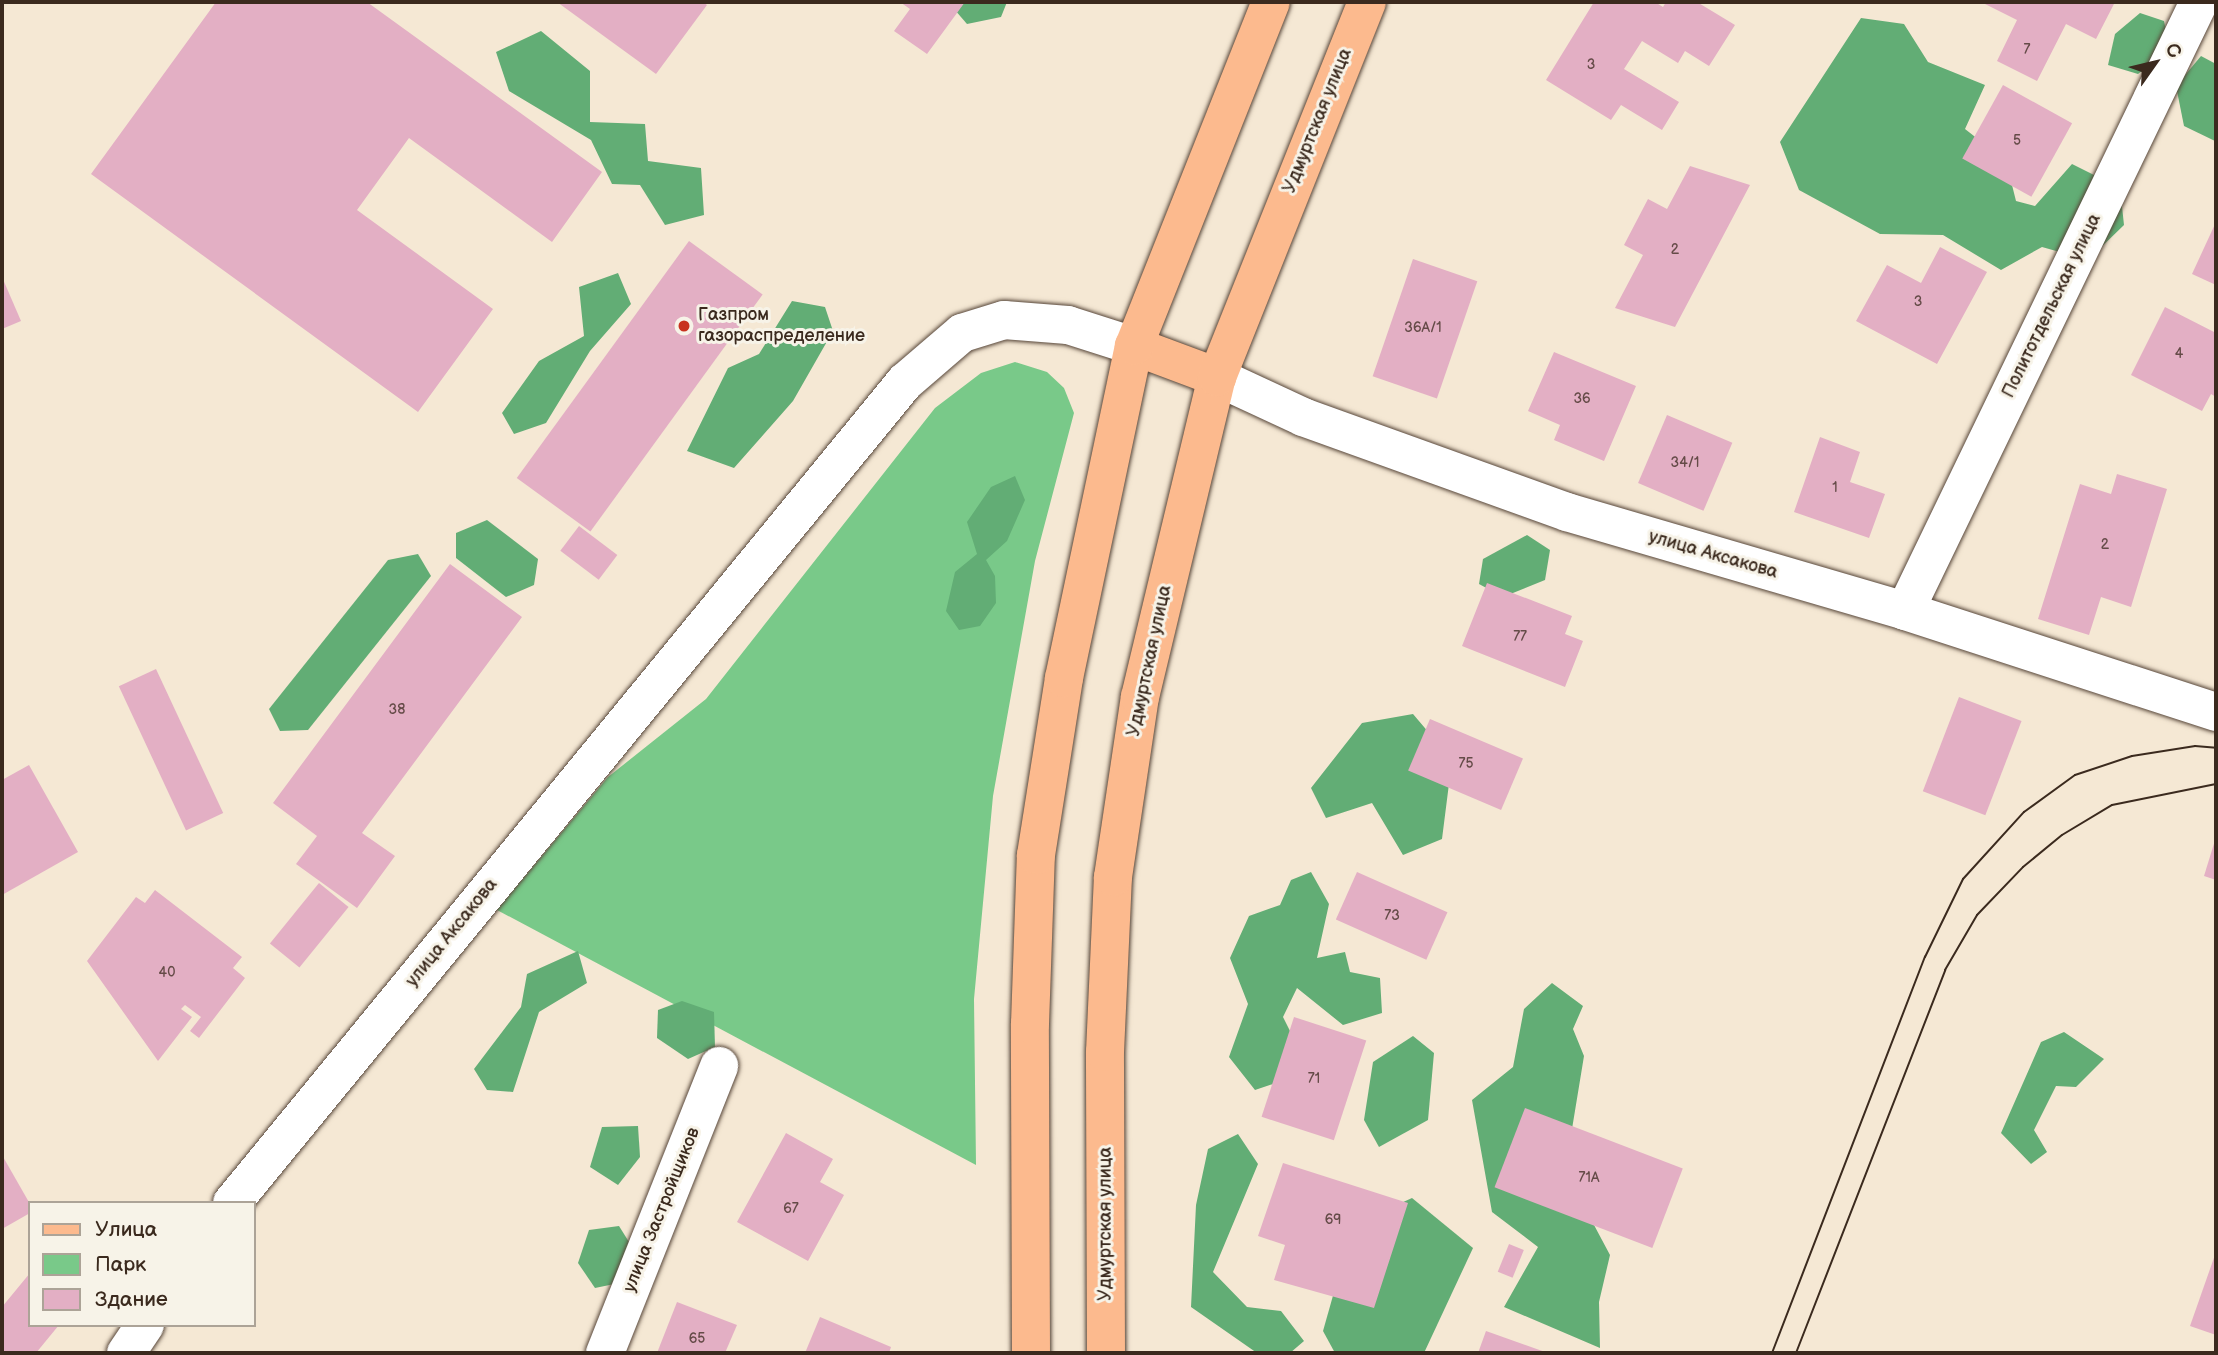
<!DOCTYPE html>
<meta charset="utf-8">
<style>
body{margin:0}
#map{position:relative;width:2218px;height:1355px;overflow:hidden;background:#f5e8d4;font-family:"Balsamiq Sans",sans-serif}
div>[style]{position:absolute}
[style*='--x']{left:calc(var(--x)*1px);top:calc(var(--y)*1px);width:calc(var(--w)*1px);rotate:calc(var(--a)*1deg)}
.green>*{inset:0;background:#79c989}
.forest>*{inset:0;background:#62ad75}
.building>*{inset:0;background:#e3afc4;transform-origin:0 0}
.roads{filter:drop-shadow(0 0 2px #574639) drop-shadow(0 0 2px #574639)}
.minor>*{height:38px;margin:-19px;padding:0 19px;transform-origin:19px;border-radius:19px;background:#fff}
.major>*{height:38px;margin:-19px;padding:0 19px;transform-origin:19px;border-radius:19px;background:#fcba8e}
.tram>*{height:2px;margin:-1px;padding:0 1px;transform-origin:1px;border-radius:1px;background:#3b2a1e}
.dots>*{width:19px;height:19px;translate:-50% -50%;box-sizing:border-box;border:4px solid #f7f3e8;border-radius:50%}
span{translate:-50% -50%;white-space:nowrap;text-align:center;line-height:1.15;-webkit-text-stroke:6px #f7f3e8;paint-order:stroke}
.number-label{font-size:14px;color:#654b48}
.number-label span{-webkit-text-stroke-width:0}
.street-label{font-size:18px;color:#3b2a1e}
.poi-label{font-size:18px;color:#3b2a1e}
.left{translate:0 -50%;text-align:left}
.frame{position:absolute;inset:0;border:4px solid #3b2a1e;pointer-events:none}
.legend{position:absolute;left:28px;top:1201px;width:228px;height:126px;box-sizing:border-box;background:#f7f3e8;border:2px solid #aca397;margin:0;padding:9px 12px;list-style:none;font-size:21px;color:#3b2a1e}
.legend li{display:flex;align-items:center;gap:14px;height:35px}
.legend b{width:35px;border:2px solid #aca397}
.north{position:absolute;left:2120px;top:28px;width:70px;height:70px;-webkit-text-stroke:5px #f7f3e8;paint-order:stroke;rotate:56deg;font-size:19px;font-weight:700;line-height:28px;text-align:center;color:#3b2a1e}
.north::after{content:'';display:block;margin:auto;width:24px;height:32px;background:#3b2a1e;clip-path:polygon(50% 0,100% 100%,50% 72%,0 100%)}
</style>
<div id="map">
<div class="green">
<div style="clip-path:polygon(1015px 362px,1047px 372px,1064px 388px,1074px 413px,1035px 561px,993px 796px,974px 999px,976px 1165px,497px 910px,608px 777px,706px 699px,935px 408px,981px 373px)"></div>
</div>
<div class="forest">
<div style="clip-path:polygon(948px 2px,1007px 2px,1001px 17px,967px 24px)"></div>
<div style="clip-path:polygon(2140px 13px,2164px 21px,2170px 50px,2138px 74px,2108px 65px,2115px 34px)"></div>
<div style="clip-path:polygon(1861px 18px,1904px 24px,1928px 62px,1985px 85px,1965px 129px,2006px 161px,2016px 201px,2035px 206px,2072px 164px,2120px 188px,2124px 225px,2088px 260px,2042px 247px,2001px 270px,1943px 235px,1880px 234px,1799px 190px,1780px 142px)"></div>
<div style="clip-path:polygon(541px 31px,590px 71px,590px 122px,645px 124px,648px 161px,701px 168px,704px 215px,665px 225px,640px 185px,612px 184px,591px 140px,509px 91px,496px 52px)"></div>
<div style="clip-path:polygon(2201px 56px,2216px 64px,2215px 141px,2184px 126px,2176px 86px)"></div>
<div style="clip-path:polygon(618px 273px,631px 304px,590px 351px,546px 423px,514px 434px,502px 413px,539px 361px,584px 336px,579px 287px)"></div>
<div style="clip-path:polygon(792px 301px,825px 307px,833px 331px,793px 401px,734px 468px,687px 451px,728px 368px,759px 354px)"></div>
<div style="clip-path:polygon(1015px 476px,1025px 500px,1007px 541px,986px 560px,995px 576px,996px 603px,980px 626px,959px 630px,946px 611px,955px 572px,977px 554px,967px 522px,991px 487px)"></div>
<div style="clip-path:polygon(487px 520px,538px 559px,534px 585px,506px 597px,456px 558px,456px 533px)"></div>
<div style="clip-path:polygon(1527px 535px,1550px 550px,1545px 580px,1503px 597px,1479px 584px,1483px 559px)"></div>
<div style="clip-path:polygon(418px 554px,431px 576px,308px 730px,280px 731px,269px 709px,388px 560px)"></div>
<div style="clip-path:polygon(1413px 714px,1452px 760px,1442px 839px,1403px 855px,1372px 803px,1326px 818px,1311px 788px,1362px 723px)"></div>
<div style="clip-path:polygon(1311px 872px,1329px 904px,1317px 958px,1345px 952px,1350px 972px,1380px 978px,1382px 1013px,1343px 1025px,1297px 988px,1283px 1017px,1297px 1045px,1285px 1080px,1255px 1090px,1229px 1057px,1248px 1004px,1230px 958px,1249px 916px,1280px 905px,1291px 880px)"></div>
<div style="clip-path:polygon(578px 951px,587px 983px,539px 1012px,513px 1092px,487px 1090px,474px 1069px,521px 1007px,527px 974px)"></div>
<div style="clip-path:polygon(1552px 983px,1583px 1006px,1573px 1029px,1584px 1056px,1572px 1129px,1594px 1225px,1610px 1255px,1599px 1302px,1600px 1348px,1504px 1307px,1538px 1247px,1492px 1212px,1472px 1100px,1513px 1067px,1524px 1009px)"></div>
<div style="clip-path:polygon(682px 1001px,714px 1012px,715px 1047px,688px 1059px,657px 1038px,658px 1010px)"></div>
<div style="clip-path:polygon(2064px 1032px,2104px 1059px,2076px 1087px,2056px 1086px,2034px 1130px,2047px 1152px,2031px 1164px,2001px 1133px,2041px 1042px)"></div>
<div style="clip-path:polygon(1413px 1036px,1434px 1053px,1428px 1120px,1379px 1147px,1364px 1120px,1373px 1062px)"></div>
<div style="clip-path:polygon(638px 1126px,640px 1157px,618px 1185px,590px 1167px,602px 1127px)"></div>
<div style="clip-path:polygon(1238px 1134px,1258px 1164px,1213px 1272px,1247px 1307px,1281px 1311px,1304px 1341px,1290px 1353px,1257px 1353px,1191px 1307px,1196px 1205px,1208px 1149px)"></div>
<div style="clip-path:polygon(1412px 1198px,1473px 1248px,1424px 1353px,1335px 1353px,1323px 1331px,1338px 1278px,1379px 1213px)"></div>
<div style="clip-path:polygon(619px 1226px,634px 1250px,624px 1282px,595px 1288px,578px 1263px,589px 1230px)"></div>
</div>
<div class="building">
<div style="clip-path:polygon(216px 2px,367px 2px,602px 172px,552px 242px,409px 138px,357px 210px,493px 309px,418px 412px,91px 174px)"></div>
<div style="clip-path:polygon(557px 2px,703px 2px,707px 5px,656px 74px)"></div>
<div style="clip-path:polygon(900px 2px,965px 2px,927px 54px,894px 31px,910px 9px)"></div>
<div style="clip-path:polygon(1594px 2px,1655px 2px,1663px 7px,1666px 2px,1697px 2px,1735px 25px,1709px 66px,1685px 51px,1678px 63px,1642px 41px,1624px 69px,1679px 102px,1662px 130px,1621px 105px,1611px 120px,1546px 80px)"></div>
<div style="clip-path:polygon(1981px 2px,2115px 2px,2096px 39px,2066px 24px,2037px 81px,1997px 61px,2017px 20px)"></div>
<div style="left:2003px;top:85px;width:79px;height:84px;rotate:29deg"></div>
<div style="clip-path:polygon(1690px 166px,1750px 185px,1675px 327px,1615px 308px,1643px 255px,1624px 245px,1648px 199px,1667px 209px)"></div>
<div style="clip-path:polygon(2216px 222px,2216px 285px,2192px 274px)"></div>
<div style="left:689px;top:241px;width:91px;height:293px;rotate:36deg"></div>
<div style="clip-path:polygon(1940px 247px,1987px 272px,1937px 364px,1856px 321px,1887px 265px,1921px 283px)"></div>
<div style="left:1413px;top:259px;width:68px;height:124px;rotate:19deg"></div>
<div style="clip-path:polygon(2px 277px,21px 321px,2px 329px)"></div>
<div style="clip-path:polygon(2165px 307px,2216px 333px,2216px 397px,2211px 394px,2202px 411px,2131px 375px)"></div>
<div style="clip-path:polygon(1554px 352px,1636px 386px,1604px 461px,1554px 440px,1560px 425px,1528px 411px)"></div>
<div style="left:1667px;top:415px;width:71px;height:74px;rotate:23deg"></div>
<div style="clip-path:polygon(1820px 437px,1860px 452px,1850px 482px,1885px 494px,1869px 538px,1794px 512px)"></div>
<div style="clip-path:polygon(2117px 474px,2167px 489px,2131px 607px,2101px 597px,2089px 635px,2038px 619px,2080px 484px,2111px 494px)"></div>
<div style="left:579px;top:526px;width:48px;height:31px;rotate:37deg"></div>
<div style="clip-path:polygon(450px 564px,522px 617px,362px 833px,395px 856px,357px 908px,296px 864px,317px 836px,273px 803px)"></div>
<div style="clip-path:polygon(1487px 583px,1572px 616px,1565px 634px,1583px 641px,1565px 687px,1462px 646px)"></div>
<div style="left:156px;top:669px;width:159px;height:41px;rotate:65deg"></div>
<div style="left:1959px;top:697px;width:67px;height:101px;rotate:21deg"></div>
<div style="left:1430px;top:719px;width:101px;height:56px;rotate:23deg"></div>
<div style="clip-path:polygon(29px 765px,78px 852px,2px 895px,2px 780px)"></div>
<div style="clip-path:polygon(2216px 837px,2216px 880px,2204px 876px)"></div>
<div style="left:1357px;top:872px;width:99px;height:52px;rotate:24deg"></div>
<div style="left:319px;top:883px;width:38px;height:78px;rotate:39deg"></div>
<div style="clip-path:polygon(155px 890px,242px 957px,233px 968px,245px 978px,199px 1038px,190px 1031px,201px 1017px,185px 1005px,181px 1009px,192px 1017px,158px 1061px,87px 961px,136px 897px,145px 903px)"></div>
<div style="left:1294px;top:1017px;width:76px;height:105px;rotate:18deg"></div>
<div style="left:1525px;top:1108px;width:169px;height:85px;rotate:21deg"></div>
<div style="clip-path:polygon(786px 1133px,833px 1159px,820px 1182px,844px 1195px,808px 1261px,737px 1222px)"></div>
<div style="clip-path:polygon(2px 1155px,30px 1204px,30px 1213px,2px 1229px)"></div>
<div style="clip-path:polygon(1283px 1163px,1408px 1203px,1374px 1308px,1274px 1280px,1285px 1245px,1258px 1236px)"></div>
<div style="left:1509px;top:1244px;width:16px;height:30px;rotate:22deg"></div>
<div style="clip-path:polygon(2216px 1252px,2216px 1335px,2190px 1326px)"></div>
<div style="clip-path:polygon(30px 1273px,30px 1325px,59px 1325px,36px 1353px,2px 1353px,2px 1307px)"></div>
<div style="clip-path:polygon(677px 1302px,737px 1325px,725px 1353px,657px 1353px)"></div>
<div style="clip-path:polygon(820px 1317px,891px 1347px,889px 1353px,805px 1353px)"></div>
<div style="clip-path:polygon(1486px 1331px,1548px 1353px,1478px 1353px)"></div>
</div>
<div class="roads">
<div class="minor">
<div style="--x:1217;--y:377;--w:95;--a:24.9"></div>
<div style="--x:1303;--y:417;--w:281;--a:19.8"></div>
<div style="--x:1567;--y:512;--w:352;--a:16.3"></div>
<div style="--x:1905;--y:611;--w:327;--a:18"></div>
<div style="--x:1905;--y:611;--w:676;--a:-64.23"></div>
<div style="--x:232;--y:1203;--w:1062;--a:-50.66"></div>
<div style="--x:905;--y:382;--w:75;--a:-40.7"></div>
<div style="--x:962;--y:333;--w:44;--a:-17.2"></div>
<div style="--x:1004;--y:320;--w:64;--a:4.5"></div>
<div style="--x:1068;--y:325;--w:69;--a:17.7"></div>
<div style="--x:126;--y:1353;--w:34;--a:-56"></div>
<div style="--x:605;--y:1353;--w:309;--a:-68.3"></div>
</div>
<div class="major">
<div style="--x:1134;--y:346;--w:89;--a:20.5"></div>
<div style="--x:1031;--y:1353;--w:329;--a:-90.2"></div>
<div style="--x:1030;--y:1024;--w:169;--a:-88"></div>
<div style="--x:1036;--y:855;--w:179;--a:-81"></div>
<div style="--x:1064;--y:678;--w:339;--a:-78.1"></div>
<div style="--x:1134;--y:346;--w:370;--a:-68.3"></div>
<div style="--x:1106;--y:1353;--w:301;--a:-90.2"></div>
<div style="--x:1105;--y:1052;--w:175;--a:-87.4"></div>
<div style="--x:1113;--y:877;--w:182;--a:-81.5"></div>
<div style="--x:1140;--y:697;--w:329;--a:-76.5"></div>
<div style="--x:1217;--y:377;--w:404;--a:-68.2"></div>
</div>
</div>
<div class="tram">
<div style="--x:1772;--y:1353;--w:425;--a:-68.9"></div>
<div style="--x:1925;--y:957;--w:87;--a:-64"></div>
<div style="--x:1963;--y:879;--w:91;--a:-47.7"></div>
<div style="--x:2024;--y:812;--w:63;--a:-36"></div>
<div style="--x:2075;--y:775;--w:60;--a:-18.4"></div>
<div style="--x:2132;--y:756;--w:64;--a:-9"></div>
<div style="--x:2195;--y:746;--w:21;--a:5"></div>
<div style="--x:1796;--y:1353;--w:411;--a:-68.7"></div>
<div style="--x:1945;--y:970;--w:64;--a:-59.8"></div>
<div style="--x:1977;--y:915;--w:66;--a:-46.2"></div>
<div style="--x:2023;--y:867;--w:50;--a:-39.4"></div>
<div style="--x:2062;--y:835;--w:58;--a:-31"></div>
<div style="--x:2112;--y:805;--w:106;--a:-11.4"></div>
</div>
<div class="dots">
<div style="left:684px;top:326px;background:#c8321e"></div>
</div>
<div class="number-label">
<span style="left:2027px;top:50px">7</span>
<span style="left:1591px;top:65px">3</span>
<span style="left:2017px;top:141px">5</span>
<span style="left:1675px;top:250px">2</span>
<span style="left:1918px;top:302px">3</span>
<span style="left:1423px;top:328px">36А/1</span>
<span style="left:2179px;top:354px">4</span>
<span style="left:1582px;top:399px">36</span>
<span style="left:1685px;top:463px">34/1</span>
<span style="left:1835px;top:488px">1</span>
<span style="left:2105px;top:545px">2</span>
<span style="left:1520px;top:637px">77</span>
<span style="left:397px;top:710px">38</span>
<span style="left:1466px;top:764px">75</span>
<span style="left:1392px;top:916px">73</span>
<span style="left:167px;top:973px">40</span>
<span style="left:1314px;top:1079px">71</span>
<span style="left:1589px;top:1178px">71А</span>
<span style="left:791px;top:1209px">67</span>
<span style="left:1333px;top:1220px">69</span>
<span style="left:697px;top:1339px">65</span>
</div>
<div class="street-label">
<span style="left:1318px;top:121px;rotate:-68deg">Удмуртская улица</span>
<span style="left:2052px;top:306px;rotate:-64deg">Политотдельская улица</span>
<span style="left:1713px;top:555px;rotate:16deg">улица Аксакова</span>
<span style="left:1150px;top:661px;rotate:-78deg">Удмуртская улица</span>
<span style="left:452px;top:933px;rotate:-51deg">улица Аксакова</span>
<span style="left:662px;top:1210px;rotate:-68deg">улица Застройщиков</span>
<span style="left:1106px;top:1224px;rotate:-90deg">Удмуртская улица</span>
</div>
<div class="poi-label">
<span class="left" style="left:698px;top:326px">Газпром<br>газораспределение</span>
</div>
<div class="frame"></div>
<ul class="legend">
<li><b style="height:9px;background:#fcba8e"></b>Улица</li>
<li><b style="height:19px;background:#79c989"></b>Парк</li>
<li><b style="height:19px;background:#e3afc4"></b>Здание</li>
</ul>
<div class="north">С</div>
</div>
